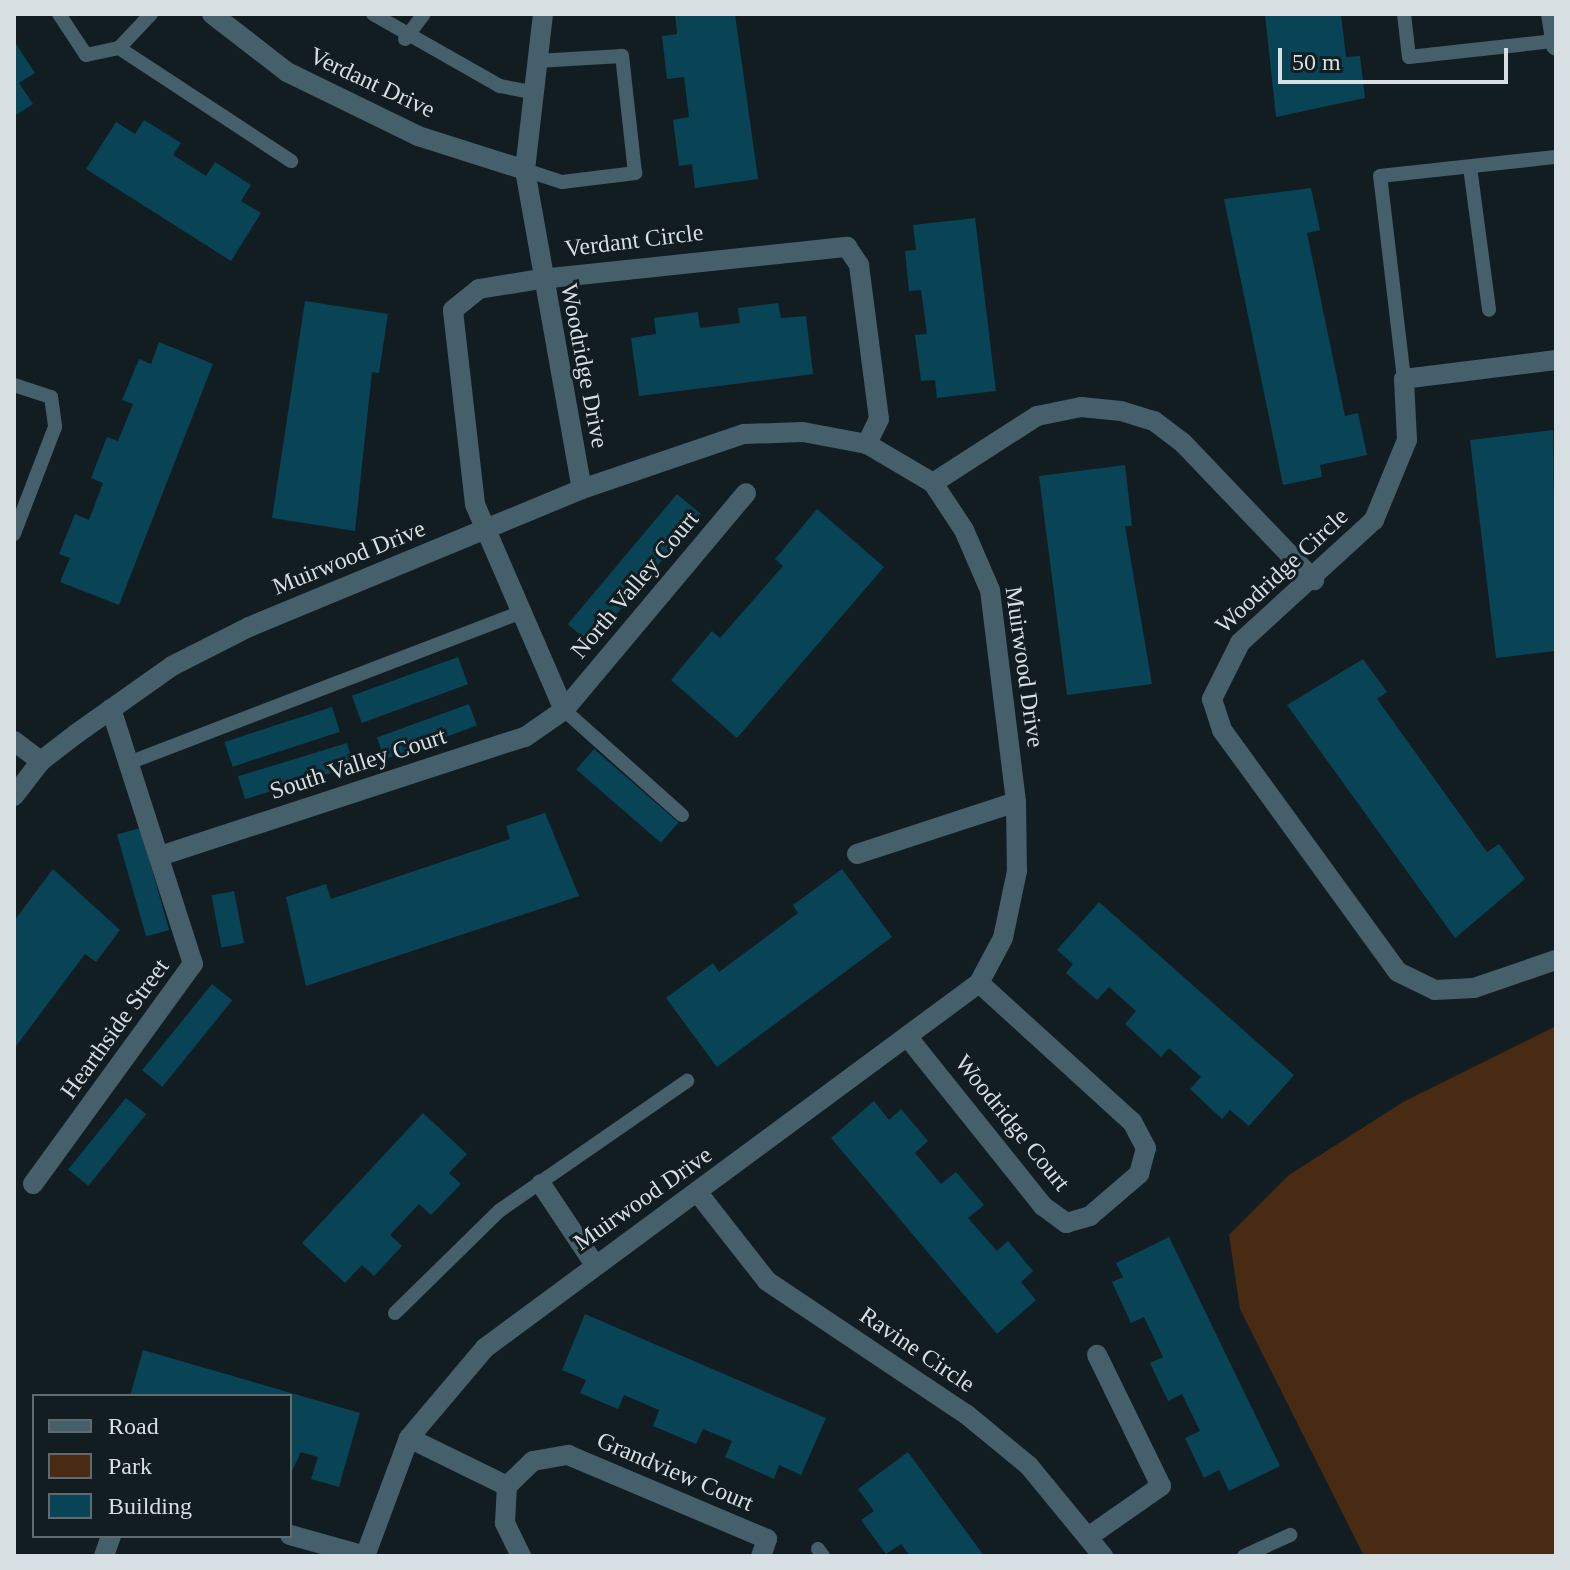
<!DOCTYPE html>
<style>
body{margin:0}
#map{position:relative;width:1570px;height:1570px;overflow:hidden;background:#121d22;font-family:"Times New Roman",serif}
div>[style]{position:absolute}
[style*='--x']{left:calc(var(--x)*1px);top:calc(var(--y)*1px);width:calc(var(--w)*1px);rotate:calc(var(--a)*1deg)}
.green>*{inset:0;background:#492a13}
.building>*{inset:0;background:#084356;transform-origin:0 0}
.lane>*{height:14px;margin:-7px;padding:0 7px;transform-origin:7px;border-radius:7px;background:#45606b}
.street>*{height:20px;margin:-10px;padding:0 10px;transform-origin:10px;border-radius:10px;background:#45606b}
span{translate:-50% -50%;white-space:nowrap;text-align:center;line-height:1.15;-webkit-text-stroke:6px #121d22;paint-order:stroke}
.street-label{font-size:24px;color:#d7dfe2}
.frame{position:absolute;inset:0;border:16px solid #d7dfe2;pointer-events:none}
.legend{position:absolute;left:32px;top:1394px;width:260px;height:144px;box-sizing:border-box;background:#121d22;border:2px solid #616b6f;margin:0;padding:10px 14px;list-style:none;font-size:24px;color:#d7dfe2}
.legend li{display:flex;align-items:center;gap:16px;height:40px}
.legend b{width:40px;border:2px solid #616b6f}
.scale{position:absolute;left:1278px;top:48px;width:230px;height:36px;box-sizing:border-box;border:4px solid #d7dfe2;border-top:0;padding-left:10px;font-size:24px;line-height:28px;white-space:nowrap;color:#d7dfe2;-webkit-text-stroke:6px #121d22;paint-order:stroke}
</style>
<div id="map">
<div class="green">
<div style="clip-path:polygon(1556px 1026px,1556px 1556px,1364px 1556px,1240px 1309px,1229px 1235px,1289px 1175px,1403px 1102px)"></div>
</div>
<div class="building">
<div style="clip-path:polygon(675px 14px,735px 14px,758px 179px,695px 188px,692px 164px,679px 166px,673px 120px,689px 117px,684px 77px,667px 79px,662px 36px,677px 34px)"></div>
<div style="clip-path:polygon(1265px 14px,1341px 14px,1346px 57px,1360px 56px,1365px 98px,1276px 117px)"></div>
<div style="clip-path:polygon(14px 41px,35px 73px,19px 83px,33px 104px,14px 116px)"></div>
<div style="clip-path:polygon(144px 120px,181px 143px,173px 155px,206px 176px,215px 162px,251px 185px,241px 201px,261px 213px,231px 261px,86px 169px,116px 122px,135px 134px)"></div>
<div style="clip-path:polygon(1311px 188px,1320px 230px,1307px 233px,1345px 416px,1358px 413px,1367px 455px,1320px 465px,1322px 477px,1283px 485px,1224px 199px)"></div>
<div style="clip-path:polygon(975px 218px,996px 391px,937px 398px,935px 380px,921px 381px,915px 335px,927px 334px,921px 290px,909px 291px,905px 251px,916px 250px,913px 225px)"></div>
<div style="clip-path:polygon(305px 301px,388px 314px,379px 373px,372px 372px,355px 531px,272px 518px)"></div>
<div style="clip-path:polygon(778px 303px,781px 318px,806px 316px,813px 374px,639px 396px,631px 338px,656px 334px,654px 318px,698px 312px,700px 328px,740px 323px,738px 308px)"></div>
<div style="clip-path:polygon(159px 342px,213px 364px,119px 605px,60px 582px,70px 558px,59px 554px,75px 514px,89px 520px,103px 483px,91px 478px,107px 437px,118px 441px,133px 404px,122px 400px,139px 359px,151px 364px)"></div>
<div style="clip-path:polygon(1553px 430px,1556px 651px,1496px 658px,1470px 440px)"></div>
<div style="clip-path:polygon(1125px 465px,1132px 526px,1125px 526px,1152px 684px,1067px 695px,1039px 476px)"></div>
<div style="left:677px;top:494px;width:31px;height:170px;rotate:40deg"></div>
<div style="clip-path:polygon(817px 509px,884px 567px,737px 738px,671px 680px,712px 631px,720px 638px,783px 566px,775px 559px)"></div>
<div style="left:458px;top:657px;width:29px;height:113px;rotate:70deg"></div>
<div style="clip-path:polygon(1363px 659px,1387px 692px,1377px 699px,1487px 852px,1499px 844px,1525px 879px,1455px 938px,1287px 705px)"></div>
<div style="left:469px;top:704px;width:23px;height:98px;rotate:70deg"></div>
<div style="left:332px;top:707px;width:26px;height:113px;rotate:72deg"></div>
<div style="left:347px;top:743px;width:24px;height:114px;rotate:73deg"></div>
<div style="left:594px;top:749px;width:112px;height:27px;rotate:41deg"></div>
<div style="clip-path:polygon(545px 813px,579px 896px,306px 986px,286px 897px,326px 884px,331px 899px,510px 839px,506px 826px)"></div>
<div style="left:140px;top:828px;width:106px;height:24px;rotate:74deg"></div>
<div style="clip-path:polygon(53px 869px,120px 930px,96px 962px,85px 954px,14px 1049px,14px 921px)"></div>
<div style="clip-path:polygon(842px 869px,892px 937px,717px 1067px,666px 998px,713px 963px,719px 972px,798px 913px,793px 905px)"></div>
<div style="left:234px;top:891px;width:53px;height:23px;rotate:79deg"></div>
<div style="clip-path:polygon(1099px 902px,1294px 1075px,1249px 1126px,1230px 1110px,1222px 1119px,1190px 1089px,1201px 1077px,1169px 1048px,1161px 1057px,1125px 1024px,1136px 1011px,1109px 987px,1097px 1000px,1066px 973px,1073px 964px,1057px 950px)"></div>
<div style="left:212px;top:984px;width:26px;height:111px;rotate:39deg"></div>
<div style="left:126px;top:1098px;width:26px;height:92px;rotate:39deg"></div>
<div style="clip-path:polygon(874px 1101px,889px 1120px,901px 1109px,928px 1141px,915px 1153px,941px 1184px,956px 1172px,984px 1205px,968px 1218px,997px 1251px,1008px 1241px,1033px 1271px,1021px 1282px,1036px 1300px,997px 1334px,831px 1138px)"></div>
<div style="clip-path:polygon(423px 1113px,467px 1154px,449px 1173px,461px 1184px,431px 1215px,419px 1204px,390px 1235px,402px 1246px,374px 1276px,362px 1265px,345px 1283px,302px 1243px)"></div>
<div style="clip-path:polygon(1169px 1237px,1280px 1466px,1229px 1491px,1219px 1470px,1204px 1478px,1185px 1438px,1200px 1431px,1182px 1394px,1168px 1401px,1150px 1363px,1163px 1357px,1144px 1317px,1131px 1323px,1112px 1282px,1123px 1277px,1116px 1263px)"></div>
<div style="clip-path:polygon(585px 1314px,826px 1418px,801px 1475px,779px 1465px,774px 1479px,725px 1457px,732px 1441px,703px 1429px,696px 1444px,653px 1426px,659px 1410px,624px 1395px,618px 1409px,580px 1393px,586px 1380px,562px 1370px)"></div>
<div style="clip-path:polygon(143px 1350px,360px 1413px,339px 1487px,311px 1479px,318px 1457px,301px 1452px,290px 1475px,290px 1396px,130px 1396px)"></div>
<div style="clip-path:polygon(908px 1452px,984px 1556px,910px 1556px,901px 1544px,886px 1554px,861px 1520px,874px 1511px,858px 1489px)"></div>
</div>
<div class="lane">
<div style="--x:59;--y:14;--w:49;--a:56.6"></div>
<div style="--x:86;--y:55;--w:34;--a:-12"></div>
<div style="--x:119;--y:48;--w:47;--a:-46.7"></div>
<div style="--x:373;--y:14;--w:146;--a:29.6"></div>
<div style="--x:500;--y:86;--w:31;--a:11"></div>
<div style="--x:1404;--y:14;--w:43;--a:83.4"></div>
<div style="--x:1409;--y:57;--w:147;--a:-6.3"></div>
<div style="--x:405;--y:39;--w:31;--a:-53"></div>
<div style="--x:119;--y:48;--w:206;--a:33.3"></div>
<div style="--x:1470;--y:167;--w:144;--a:82.4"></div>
<div style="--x:525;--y:170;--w:39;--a:18"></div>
<div style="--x:562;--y:182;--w:74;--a:-7"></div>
<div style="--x:635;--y:173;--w:118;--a:-96.3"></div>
<div style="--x:622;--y:56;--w:86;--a:176.7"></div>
<div style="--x:1404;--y:379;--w:204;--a:-96.7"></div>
<div style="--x:1380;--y:176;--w:177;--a:-6.2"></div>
<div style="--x:14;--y:385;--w:39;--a:18"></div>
<div style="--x:51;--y:397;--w:30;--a:82"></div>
<div style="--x:55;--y:427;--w:115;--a:111"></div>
<div style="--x:564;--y:710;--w:158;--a:41.7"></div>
<div style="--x:131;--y:762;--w:419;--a:-21"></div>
<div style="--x:395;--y:1313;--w:146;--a:-44.4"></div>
<div style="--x:499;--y:1211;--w:229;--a:-34.7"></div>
<div style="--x:818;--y:1549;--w:9;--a:54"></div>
<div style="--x:1244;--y:1556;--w:51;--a:-24.5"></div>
</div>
<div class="street">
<div style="--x:212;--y:14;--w:95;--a:37.7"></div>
<div style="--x:287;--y:72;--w:146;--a:26"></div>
<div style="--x:418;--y:136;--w:112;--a:17.6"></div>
<div style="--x:543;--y:14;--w:157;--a:96.6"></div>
<div style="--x:525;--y:170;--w:324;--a:79.9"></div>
<div style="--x:1551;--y:14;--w:32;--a:81"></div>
<div style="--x:1556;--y:360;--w:153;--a:172.9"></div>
<div style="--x:1404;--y:379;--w:61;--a:87.2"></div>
<div style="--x:1407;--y:440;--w:87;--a:112.4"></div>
<div style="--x:1374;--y:520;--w:182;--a:137.5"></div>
<div style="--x:1240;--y:643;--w:63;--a:116.6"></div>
<div style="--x:1212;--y:699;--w:33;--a:72"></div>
<div style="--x:1222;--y:730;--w:299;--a:54"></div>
<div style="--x:1398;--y:972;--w:41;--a:25.9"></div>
<div style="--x:1435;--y:990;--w:39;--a:-3"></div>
<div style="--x:1474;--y:988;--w:87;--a:-18.9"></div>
<div style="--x:933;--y:483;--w:124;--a:-32.8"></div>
<div style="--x:1037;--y:416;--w:45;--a:-11.6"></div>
<div style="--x:1081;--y:407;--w:40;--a:5.7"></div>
<div style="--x:1121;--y:411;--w:34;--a:17"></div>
<div style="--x:1154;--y:421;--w:36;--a:37"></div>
<div style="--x:1183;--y:443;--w:190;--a:46.3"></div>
<div style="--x:564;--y:710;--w:224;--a:-113.4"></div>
<div style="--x:475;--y:504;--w:195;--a:-96.5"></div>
<div style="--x:453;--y:310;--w:33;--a:-39"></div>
<div style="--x:479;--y:289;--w:63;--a:-9.2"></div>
<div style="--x:541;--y:279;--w:308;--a:-6"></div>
<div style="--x:847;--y:247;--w:22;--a:56"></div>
<div style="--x:859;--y:265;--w:155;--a:82.6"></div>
<div style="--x:879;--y:419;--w:28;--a:116"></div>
<div style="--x:14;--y:741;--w:34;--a:37"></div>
<div style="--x:14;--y:796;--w:44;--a:-52.4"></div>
<div style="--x:41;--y:761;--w:44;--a:-37.6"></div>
<div style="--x:76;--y:734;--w:118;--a:-35.3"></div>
<div style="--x:172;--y:666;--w:86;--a:-26.9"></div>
<div style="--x:249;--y:627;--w:360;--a:-22.5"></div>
<div style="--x:582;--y:489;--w:171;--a:-18.8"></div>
<div style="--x:744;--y:434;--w:59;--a:-1.9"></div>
<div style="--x:803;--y:432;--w:65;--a:10.6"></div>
<div style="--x:867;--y:444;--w:77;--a:30.6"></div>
<div style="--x:933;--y:483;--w:56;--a:56.6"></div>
<div style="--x:964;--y:530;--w:65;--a:66.6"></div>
<div style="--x:990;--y:590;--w:214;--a:83"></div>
<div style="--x:1016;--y:802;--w:69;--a:89.2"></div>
<div style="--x:1017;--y:871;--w:68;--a:101.8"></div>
<div style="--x:1003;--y:938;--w:51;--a:118.1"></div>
<div style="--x:979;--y:983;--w:614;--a:143.54"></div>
<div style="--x:485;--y:1348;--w:118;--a:130.2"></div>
<div style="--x:409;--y:1438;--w:126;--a:110.4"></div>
<div style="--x:857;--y:854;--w:167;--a:-18.1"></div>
<div style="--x:163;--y:855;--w:381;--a:-18.1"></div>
<div style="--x:525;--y:737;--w:47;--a:-34.7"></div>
<div style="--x:564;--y:710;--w:283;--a:-50"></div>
<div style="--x:910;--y:1040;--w:213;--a:51.3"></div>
<div style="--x:1043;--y:1206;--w:29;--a:36"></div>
<div style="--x:1066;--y:1223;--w:25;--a:-16"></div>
<div style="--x:1090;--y:1216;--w:65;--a:-40.6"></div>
<div style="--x:1139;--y:1174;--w:27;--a:-75"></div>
<div style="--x:1146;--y:1148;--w:30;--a:-118"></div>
<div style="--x:1132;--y:1122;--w:207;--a:-137.7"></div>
<div style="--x:33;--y:1184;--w:272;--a:-54"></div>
<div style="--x:193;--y:964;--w:268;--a:-107.8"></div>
<div style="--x:541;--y:1184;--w:97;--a:56.3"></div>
<div style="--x:698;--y:1193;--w:112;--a:51.9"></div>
<div style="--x:767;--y:1281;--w:239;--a:33.8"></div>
<div style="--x:966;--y:1414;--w:82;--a:39.5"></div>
<div style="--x:1029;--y:1466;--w:117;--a:50.6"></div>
<div style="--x:409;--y:1438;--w:109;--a:26.1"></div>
<div style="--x:290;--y:1535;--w:78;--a:15.6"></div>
<div style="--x:1088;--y:1537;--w:89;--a:-34.9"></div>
<div style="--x:1161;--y:1486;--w:146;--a:-116"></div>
<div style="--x:104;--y:1556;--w:21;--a:-71"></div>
<div style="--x:521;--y:1556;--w:37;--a:-116"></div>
<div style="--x:505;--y:1523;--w:37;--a:-87"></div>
<div style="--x:507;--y:1486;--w:36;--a:-44"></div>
<div style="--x:533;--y:1461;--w:36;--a:-10"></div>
<div style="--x:568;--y:1455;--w:216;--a:22.9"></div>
<div style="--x:767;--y:1539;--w:18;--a:109"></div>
</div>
<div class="street-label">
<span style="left:372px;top:83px;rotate:25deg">Verdant Drive</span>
<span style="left:634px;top:241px;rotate:-7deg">Verdant Circle</span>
<span style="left:584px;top:366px;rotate:79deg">Woodridge Drive</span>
<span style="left:349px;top:558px;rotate:-22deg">Muirwood Drive</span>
<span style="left:1282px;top:571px;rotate:-43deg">Woodridge Circle</span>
<span style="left:635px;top:585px;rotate:-50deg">North Valley Court</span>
<span style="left:1024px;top:667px;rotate:82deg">Muirwood Drive</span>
<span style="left:358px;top:764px;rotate:-18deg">South Valley Court</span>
<span style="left:115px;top:1029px;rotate:-54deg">Hearthside Street</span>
<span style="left:1012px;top:1123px;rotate:51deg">Woodridge Court</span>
<span style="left:643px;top:1199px;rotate:-35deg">Muirwood Drive</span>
<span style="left:917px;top:1350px;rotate:34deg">Ravine Circle</span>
<span style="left:675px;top:1472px;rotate:23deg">Grandview Court</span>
</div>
<div class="frame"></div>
<ul class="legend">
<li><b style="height:10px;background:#45606b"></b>Road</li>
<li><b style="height:22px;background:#492a13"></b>Park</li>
<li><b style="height:22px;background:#084356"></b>Building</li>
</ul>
<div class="scale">50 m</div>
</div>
